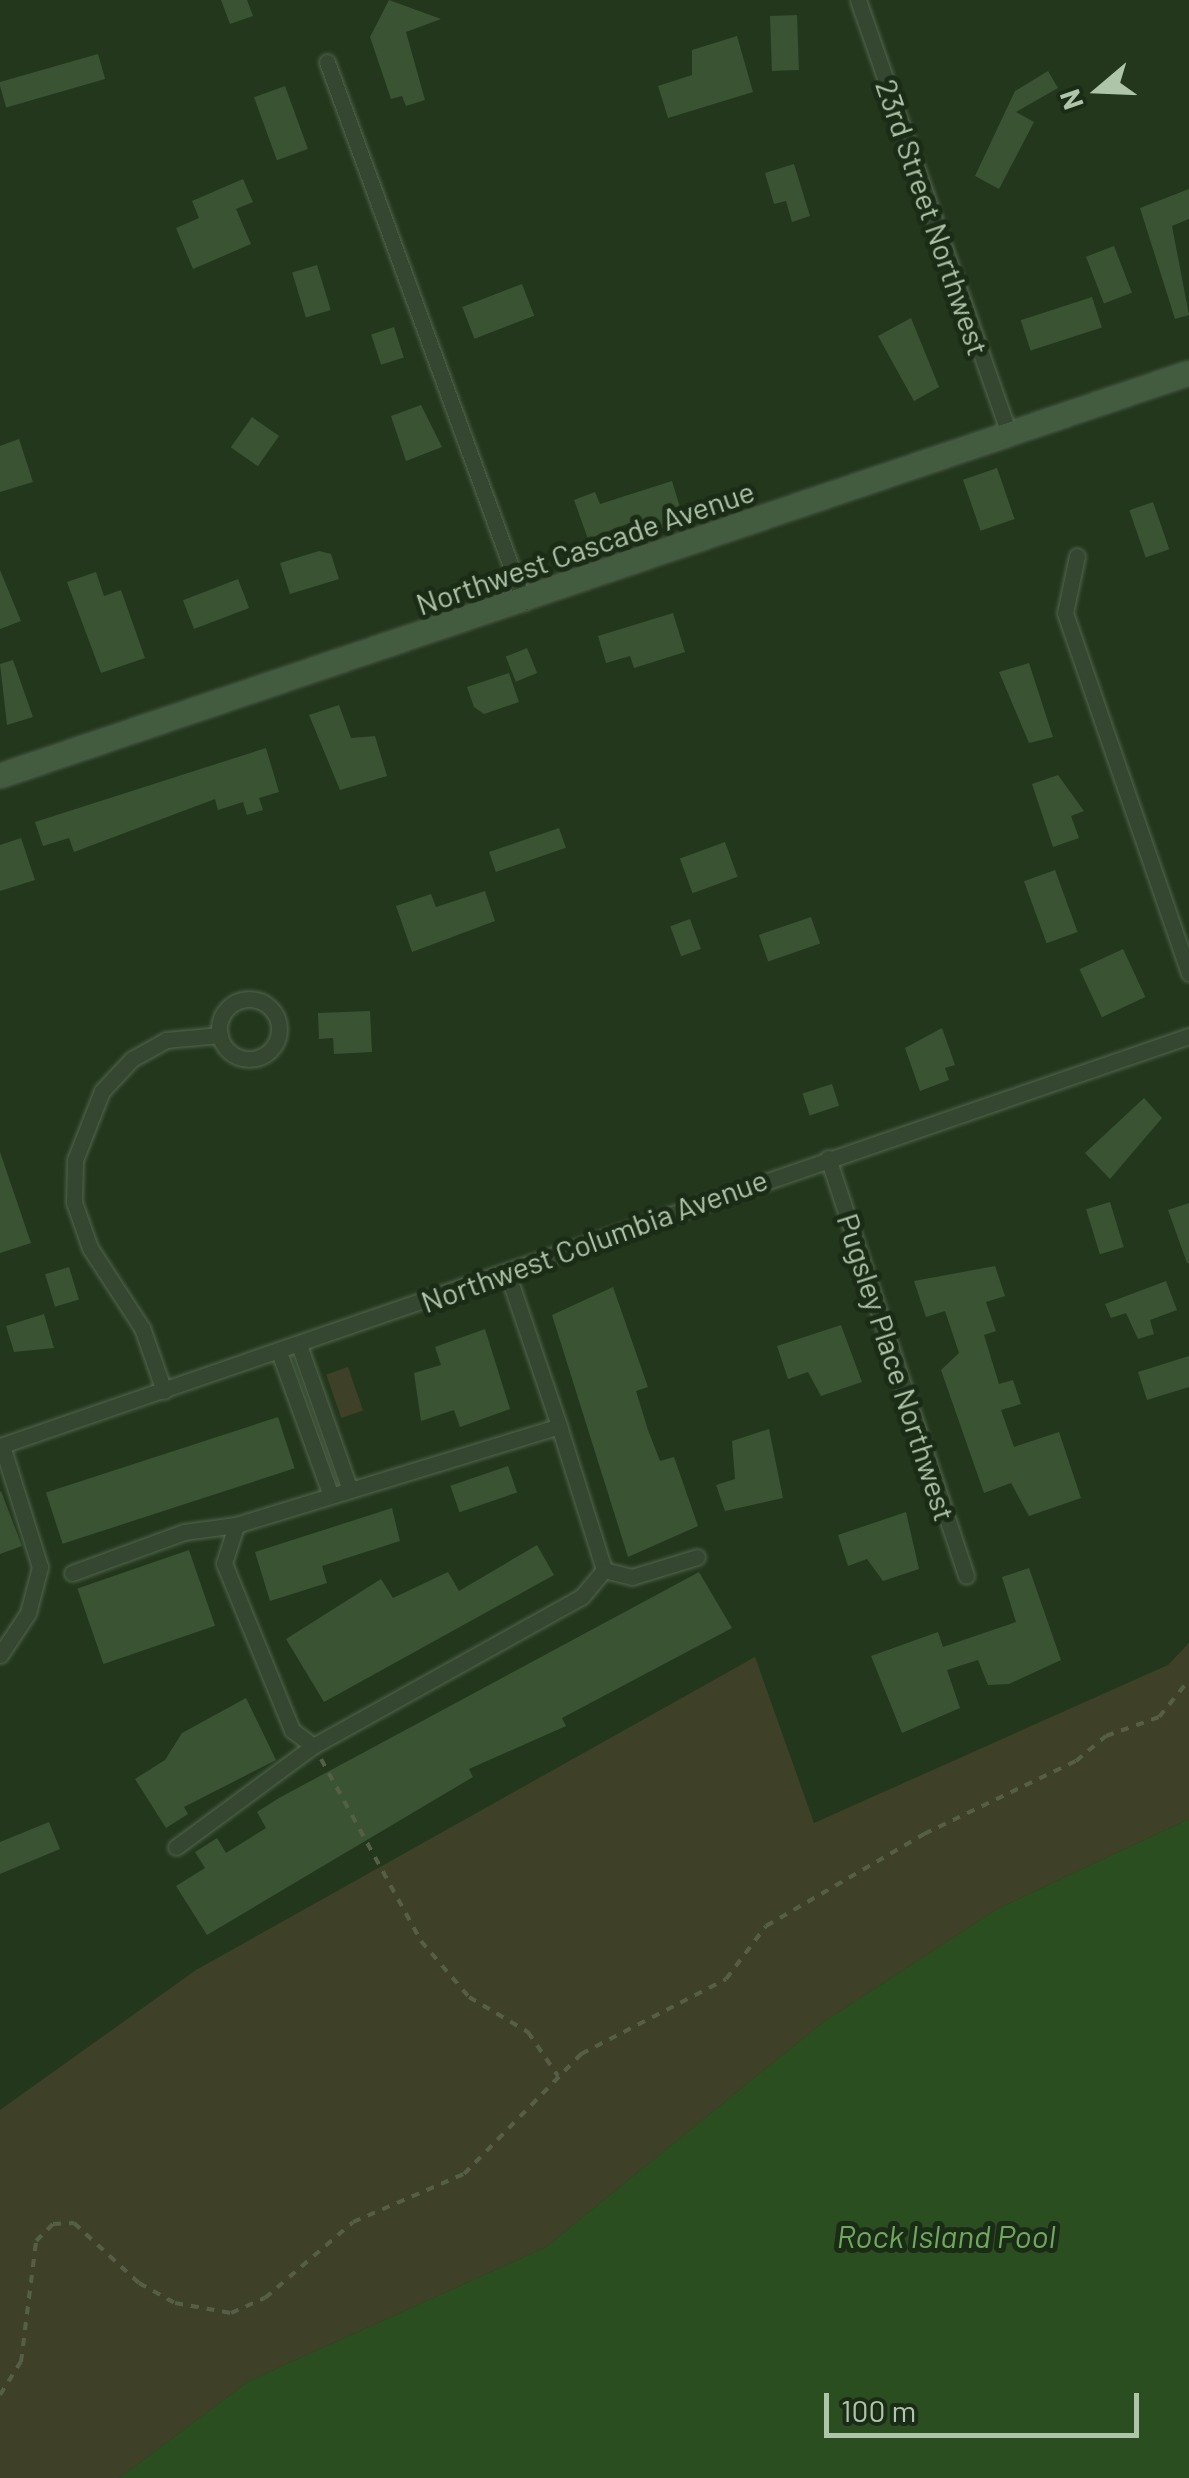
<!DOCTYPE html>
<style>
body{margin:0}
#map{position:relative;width:1189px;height:2478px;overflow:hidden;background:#23371d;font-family:Barlow,sans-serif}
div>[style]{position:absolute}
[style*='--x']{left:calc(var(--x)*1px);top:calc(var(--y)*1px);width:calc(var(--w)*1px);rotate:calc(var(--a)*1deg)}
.green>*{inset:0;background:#3e4128;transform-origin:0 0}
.water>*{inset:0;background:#2b4e21}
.building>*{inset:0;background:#3a5333;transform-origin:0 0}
.path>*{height:4px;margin-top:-2px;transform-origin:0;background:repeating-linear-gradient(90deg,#555f45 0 8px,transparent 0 16px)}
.roads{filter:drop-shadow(0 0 2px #53664e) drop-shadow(0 0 2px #53664e)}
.street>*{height:15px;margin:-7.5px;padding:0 7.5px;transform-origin:7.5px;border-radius:7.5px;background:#354730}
.street>.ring{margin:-7.5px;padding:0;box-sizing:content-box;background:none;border:15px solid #354730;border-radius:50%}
.secondary>*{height:22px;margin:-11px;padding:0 11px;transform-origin:11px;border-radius:11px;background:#435b3e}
span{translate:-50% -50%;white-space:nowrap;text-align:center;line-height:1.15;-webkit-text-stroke:10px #1b2c16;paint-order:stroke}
.street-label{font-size:30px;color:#afc5aa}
.water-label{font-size:32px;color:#6fa85e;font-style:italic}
.north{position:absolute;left:1049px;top:40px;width:100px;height:100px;-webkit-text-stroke:8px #1b2c16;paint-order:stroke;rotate:251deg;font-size:28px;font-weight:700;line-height:40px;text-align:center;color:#afc5aa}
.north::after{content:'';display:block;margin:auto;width:35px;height:45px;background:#afc5aa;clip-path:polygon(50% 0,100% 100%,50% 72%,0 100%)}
.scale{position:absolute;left:824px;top:2393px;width:315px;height:45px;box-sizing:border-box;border:5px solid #afc5aa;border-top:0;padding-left:12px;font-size:30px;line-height:35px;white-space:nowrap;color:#afc5aa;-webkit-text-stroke:8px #1b2c16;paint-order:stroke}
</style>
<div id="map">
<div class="green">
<div style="left:348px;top:1367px;width:46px;height:23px;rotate:71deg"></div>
<div style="clip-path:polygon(1189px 1643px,1189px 1819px,997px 1909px,822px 2023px,546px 2247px,249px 2381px,119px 2478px,0 2478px,0 2110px,196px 1970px,755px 1657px,814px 1823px,1168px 1665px)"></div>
</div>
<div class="water">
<div style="clip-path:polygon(1189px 1819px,1189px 2478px,119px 2478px,249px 2381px,546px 2247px,822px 2023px,997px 1909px)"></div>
</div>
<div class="building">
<div style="clip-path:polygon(221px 0,247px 0,253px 16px,230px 24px)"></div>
<div style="clip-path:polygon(389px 0,441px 19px,406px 32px,425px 100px,406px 106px,402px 96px,391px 99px,370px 37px)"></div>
<div style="left:797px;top:15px;width:55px;height:27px;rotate:88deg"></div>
<div style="clip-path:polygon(737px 36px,753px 92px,668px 118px,658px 86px,692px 75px,692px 50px)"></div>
<div style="left:98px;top:54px;width:26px;height:103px;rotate:74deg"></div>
<div style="clip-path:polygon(1048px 71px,1058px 88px,1016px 112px,1034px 122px,999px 189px,975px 176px,1015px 91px)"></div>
<div style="left:285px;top:86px;width:67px;height:33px;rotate:70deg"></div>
<div style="clip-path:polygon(794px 164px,810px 216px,792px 222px,786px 201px,774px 204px,765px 173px)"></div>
<div style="clip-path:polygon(243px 179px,253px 202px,236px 209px,251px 244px,193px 269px,176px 228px,199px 218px,192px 201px)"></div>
<div style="clip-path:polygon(1189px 189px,1189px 219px,1172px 226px,1189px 315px,1175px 319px,1140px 208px)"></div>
<div style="left:1114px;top:246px;width:50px;height:30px;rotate:69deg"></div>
<div style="left:317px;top:265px;width:47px;height:26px;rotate:73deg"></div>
<div style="left:522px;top:284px;width:34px;height:64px;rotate:69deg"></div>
<div style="left:1092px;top:297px;width:32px;height:75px;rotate:72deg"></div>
<div style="clip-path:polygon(911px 318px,939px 387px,914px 401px,878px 336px)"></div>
<div style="left:394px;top:327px;width:32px;height:24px;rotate:72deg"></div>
<div style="clip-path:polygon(421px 405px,442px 447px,406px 461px,391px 416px)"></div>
<div style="left:252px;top:417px;width:33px;height:37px;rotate:35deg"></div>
<div style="clip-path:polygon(19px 439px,33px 482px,0 492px,0 446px)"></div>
<div style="left:997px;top:468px;width:54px;height:36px;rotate:71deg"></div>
<div style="clip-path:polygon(672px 481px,685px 524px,637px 539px,632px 522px,588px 539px,574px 500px,595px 492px,600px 504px)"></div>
<div style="left:1153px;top:502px;width:50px;height:25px;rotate:71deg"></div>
<div style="clip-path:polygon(319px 551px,331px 554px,339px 579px,290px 594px,280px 563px)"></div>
<div style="clip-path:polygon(0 570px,21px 621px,0 629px)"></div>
<div style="clip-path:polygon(96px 572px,104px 596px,121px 590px,145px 658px,101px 673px,67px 582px)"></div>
<div style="left:238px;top:579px;width:31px;height:59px;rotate:69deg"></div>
<div style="clip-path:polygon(673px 613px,685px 652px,634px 668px,630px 656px,606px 663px,598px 636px)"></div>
<div style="left:527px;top:648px;width:27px;height:23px;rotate:68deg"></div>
<div style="clip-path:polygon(13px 660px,33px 717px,7px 725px,0 664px)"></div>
<div style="clip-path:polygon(1029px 663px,1053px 737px,1029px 743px,999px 672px)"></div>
<div style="clip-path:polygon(509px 673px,519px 702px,484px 714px,474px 707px,467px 687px)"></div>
<div style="clip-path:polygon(339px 705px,351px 738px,375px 736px,387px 776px,340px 790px,309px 715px)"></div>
<div style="clip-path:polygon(266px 748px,279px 792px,259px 798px,263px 810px,247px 815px,243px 802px,218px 810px,215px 799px,74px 852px,69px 838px,43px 846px,35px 822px)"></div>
<div style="clip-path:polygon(1058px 775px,1084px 811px,1071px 816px,1079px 838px,1053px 847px,1032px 784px)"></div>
<div style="left:559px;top:828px;width:21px;height:74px;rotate:71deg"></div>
<div style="clip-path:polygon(21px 838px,35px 880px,0 891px,0 845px)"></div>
<div style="left:725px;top:842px;width:37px;height:48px;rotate:70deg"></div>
<div style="left:1055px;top:870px;width:66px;height:33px;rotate:70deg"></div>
<div style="clip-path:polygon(485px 891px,495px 921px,412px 952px,396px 906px,431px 894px,436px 907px)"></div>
<div style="left:811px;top:917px;width:28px;height:55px;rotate:71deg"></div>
<div style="left:690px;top:919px;width:32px;height:21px;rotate:70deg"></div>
<div style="left:1123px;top:949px;width:53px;height:48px;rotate:65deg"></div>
<div style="clip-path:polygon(370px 1011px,372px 1052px,334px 1054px,333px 1038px,319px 1039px,318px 1013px)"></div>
<div style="clip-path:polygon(942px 1028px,955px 1065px,945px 1068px,949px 1080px,920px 1091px,905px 1048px)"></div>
<div style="left:832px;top:1084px;width:23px;height:31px;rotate:72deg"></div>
<div style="clip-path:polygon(1144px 1098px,1162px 1118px,1110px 1179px,1085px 1153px)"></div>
<div style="clip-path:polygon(0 1152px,31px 1243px,0 1253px)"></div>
<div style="left:1110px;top:1202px;width:47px;height:25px;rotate:73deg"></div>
<div style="clip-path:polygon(1189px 1203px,1189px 1263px,1187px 1263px,1168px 1210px)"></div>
<div style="clip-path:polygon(995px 1266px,1005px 1296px,986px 1302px,996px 1331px,984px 1335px,999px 1384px,1013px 1380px,1021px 1404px,1001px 1410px,1014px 1447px,1059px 1432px,1081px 1498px,1029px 1516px,1011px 1483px,984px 1493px,941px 1370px,959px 1353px,945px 1311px,926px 1317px,914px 1281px)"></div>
<div style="left:69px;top:1267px;width:34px;height:25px;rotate:73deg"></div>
<div style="clip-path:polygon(1166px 1281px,1177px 1310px,1150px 1320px,1154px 1334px,1138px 1339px,1126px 1313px,1111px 1318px,1105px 1304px)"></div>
<div style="clip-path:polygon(613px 1287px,648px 1387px,636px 1391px,648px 1430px,660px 1461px,674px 1457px,698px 1526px,628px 1557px,552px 1315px)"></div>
<div style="clip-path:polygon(44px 1314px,54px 1348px,14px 1352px,6px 1326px)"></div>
<div style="clip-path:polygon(841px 1325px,862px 1382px,821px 1396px,808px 1372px,788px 1379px,777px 1346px)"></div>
<div style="clip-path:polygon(485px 1329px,510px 1409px,460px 1427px,454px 1410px,421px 1421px,414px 1373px,441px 1365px,435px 1347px)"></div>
<div style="clip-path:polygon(1189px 1356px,1189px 1387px,1147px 1400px,1138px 1372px)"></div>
<div style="left:278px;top:1417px;width:54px;height:244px;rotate:72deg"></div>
<div style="clip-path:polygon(769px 1429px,783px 1498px,725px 1511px,716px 1485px,735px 1479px,732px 1441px)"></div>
<div style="left:508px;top:1466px;width:28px;height:61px;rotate:71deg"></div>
<div style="clip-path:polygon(1px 1491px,22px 1546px,0 1554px,0 1492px)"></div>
<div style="clip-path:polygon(392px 1508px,400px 1541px,322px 1566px,327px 1583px,270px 1601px,255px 1552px)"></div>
<div style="clip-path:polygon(906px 1512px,919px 1569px,883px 1581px,867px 1559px,848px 1566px,838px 1535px)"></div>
<div style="clip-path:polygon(537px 1545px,554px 1575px,324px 1702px,286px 1639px,381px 1579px,393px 1598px,448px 1572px,459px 1591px)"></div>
<div style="left:189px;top:1550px;width:80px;height:118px;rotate:71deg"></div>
<div style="clip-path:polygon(1029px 1568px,1061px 1660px,1009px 1684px,988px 1685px,978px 1660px,947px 1670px,960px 1708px,902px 1733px,871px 1656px,938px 1632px,943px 1647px,1016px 1622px,1002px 1577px)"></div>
<div style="clip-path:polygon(699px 1572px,732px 1628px,562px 1718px,566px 1726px,469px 1769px,473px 1777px,207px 1935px,176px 1886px,205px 1868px,195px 1852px,217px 1838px,226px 1853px,266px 1828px,257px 1812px,279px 1798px)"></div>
<div style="clip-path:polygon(246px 1698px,276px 1760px,184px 1807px,188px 1814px,166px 1828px,135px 1779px,165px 1760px,182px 1733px)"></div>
<div style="clip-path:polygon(49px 1822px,60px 1849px,0 1874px,0 1842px)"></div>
</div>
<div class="path">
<div style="--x:321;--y:1759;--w:208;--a:61.2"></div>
<div style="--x:421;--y:1941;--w:74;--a:49.4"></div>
<div style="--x:469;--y:1997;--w:69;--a:30.7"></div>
<div style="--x:528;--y:2032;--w:53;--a:55.7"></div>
<div style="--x:0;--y:2395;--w:39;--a:-58"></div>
<div style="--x:21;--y:2362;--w:122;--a:-82.9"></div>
<div style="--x:36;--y:2241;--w:24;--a:-45"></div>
<div style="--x:53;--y:2224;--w:21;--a:-3"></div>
<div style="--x:74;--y:2223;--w:88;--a:42.7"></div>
<div style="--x:139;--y:2283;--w:41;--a:29.1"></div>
<div style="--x:175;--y:2303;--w:57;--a:10.1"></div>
<div style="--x:231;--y:2313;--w:37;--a:-24"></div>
<div style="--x:265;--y:2298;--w:116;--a:-40.8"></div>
<div style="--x:353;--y:2222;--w:121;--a:-23.4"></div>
<div style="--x:464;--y:2174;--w:168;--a:-45.7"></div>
<div style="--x:581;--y:2054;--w:163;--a:-27.3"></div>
<div style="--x:726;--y:1979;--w:66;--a:-53"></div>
<div style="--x:766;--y:1926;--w:183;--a:-30.2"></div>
<div style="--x:924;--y:1834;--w:169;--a:-25.7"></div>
<div style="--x:1076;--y:1761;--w:39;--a:-40"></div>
<div style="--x:1106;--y:1736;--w:56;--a:-19.7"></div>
<div style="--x:1159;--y:1717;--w:48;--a:-51"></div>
</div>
<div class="roads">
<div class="street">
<div style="--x:858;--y:0;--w:460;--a:70.8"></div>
<div style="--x:327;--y:62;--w:575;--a:69.96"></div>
<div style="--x:1077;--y:556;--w:58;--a:101.9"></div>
<div style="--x:1065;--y:613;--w:381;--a:71"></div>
<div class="ring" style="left:219px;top:999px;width:45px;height:45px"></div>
<div style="--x:828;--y:1158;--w:440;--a:71.7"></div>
<div style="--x:507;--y:1272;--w:163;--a:71.3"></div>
<div style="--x:559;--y:1426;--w:151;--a:72.6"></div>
<div style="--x:604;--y:1570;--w:35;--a:130"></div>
<div style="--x:581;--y:1597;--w:307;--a:150.9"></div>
<div style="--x:313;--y:1746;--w:26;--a:-143"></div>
<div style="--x:292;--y:1730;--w:180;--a:-112.2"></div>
<div style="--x:224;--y:1563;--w:40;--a:-72"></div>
<div style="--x:236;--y:1525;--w:338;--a:-17"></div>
<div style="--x:299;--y:1345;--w:151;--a:70.6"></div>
<div style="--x:279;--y:1352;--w:150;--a:70.1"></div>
<div style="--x:164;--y:1391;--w:67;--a:-109.2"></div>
<div style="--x:142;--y:1328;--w:95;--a:-123"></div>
<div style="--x:90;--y:1248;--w:49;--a:-109.2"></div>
<div style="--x:74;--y:1202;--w:42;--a:-88.6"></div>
<div style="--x:75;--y:1160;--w:74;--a:-68.6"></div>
<div style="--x:102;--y:1091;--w:44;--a:-46.8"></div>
<div style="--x:132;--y:1059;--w:39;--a:-29"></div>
<div style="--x:166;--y:1040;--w:54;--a:-5.3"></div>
<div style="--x:0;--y:1446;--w:1258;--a:-19.03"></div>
<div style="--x:604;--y:1570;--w:29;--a:14"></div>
<div style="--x:632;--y:1577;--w:68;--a:-17.1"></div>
<div style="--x:72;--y:1573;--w:119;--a:-20.1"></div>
<div style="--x:184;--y:1532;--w:52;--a:-7.7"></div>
<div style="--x:0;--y:1655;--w:50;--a:-56.3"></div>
<div style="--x:28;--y:1613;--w:48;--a:-75.4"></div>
<div style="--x:40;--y:1567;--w:127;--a:-107.4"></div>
<div style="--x:176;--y:1847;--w:170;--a:-36.4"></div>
</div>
<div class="secondary">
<div style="--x:0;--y:776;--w:1255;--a:-18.72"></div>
</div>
</div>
<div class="street-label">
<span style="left:933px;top:217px;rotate:71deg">23rd Street Northwest</span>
<span style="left:585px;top:547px;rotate:-19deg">Northwest Cascade Avenue</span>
<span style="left:594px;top:1240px;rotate:-20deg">Northwest Columbia Avenue</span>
<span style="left:897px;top:1367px;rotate:72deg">Pugsley Place Northwest</span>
</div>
<div class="water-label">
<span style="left:946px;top:2235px">Rock Island Pool</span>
</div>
<div class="north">N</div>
<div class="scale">100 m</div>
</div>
